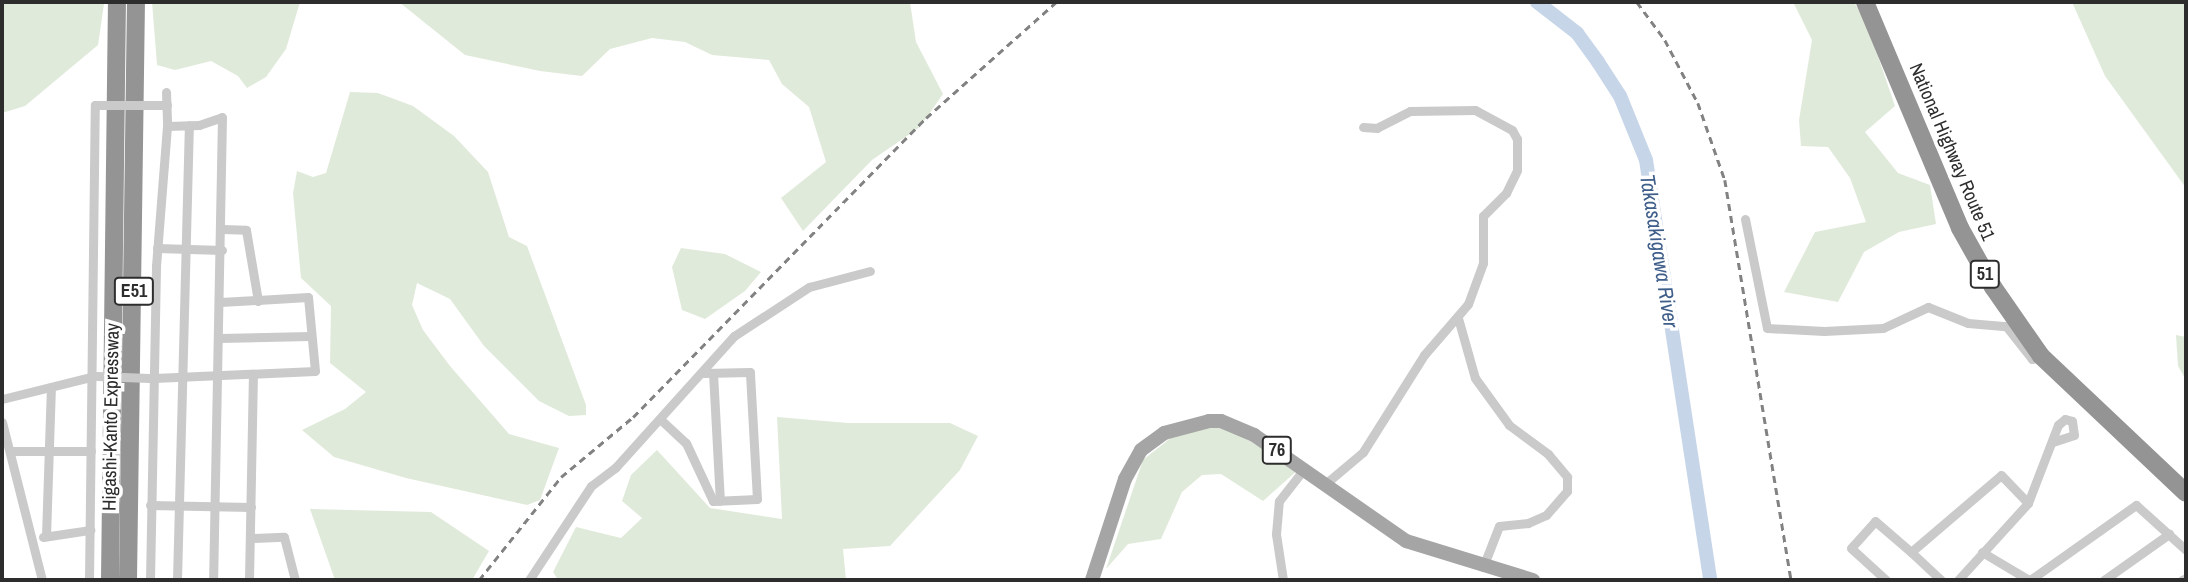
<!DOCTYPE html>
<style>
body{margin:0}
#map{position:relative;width:2188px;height:582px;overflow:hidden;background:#fff;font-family:"Archivo Narrow",sans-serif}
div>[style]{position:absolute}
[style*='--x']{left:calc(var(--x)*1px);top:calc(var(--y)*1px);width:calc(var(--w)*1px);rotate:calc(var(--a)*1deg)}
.green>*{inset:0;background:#e0eada}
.river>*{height:14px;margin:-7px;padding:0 7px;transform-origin:7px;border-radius:7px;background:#c7d5e9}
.street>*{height:9px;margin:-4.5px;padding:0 4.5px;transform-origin:4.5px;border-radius:4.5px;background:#cacaca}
.primary>*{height:14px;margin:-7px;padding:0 7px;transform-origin:7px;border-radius:7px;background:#a5a5a5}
.highway>*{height:18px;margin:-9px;padding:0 9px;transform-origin:9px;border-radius:9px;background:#949494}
.rail>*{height:2.5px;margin-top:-1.25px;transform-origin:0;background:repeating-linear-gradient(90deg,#828282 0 7px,transparent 0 12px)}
.street-bridge>*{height:9px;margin:-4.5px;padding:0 4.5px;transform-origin:4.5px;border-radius:4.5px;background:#cacaca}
span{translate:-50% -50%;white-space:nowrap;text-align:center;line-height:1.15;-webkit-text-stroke:7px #fff;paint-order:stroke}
.shield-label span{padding:2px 5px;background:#fff;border:2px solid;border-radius:5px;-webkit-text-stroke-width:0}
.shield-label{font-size:18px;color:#2d2d2d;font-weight:700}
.street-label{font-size:19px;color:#2d2d2d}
.water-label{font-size:21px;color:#3f5e8a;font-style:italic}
.frame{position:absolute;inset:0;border:4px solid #2d2d2d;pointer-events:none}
</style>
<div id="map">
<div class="green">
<div style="clip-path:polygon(2px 2px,104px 4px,98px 45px,25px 106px,2px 113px)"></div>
<div style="clip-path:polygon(152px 2px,300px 2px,286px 49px,266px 77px,247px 88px,238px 76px,211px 61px,175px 70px,157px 65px)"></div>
<div style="clip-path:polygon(399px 2px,910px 2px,916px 42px,943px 94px,920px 127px,872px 160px,803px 231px,781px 198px,826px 162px,809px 107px,782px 84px,769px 60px,712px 55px,685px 42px,652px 38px,610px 49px,582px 76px,540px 71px,465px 55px)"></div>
<div style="clip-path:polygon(1793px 2px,1854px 2px,1867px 24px,1895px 106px,1865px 132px,1898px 173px,1930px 185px,1936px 224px,1899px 232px,1864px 252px,1838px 302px,1784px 292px,1815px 232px,1866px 222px,1850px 178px,1828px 147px,1801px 146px,1799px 120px,1812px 40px)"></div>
<div style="clip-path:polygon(2072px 2px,2186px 2px,2186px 188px,2105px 76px)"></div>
<div style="clip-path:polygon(350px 92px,378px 93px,413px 106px,454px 136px,488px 172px,509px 237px,527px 246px,586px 405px,586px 415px,569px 416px,539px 401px,484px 346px,450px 299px,417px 283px,412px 305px,423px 330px,450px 366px,509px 434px,559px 448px,540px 500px,527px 505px,406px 478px,334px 457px,302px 430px,345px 409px,366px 392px,330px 363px,331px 306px,301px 278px,293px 193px,297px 171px,313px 177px,326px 173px)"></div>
<div style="clip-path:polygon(681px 248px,725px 254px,761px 272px,745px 291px,705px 319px,682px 310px,672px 267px)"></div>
<div style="clip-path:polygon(2176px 335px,2186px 337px,2186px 380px,2178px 366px)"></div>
<div style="clip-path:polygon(777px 417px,848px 423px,950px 423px,978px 436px,960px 470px,890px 546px,843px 549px,846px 580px,558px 580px,553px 572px,576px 527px,621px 538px,642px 518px,622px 501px,631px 475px,657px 450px,710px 508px,782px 519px)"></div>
<div style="clip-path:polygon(1198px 428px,1227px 428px,1299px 469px,1263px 501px,1221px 474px,1202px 475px,1182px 492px,1161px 539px,1128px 544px,1106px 569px,1143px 460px,1173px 436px)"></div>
<div style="clip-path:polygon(310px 509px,431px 512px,489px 551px,472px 580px,335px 580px)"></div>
</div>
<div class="river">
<div style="--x:1537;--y:2;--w:51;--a:37.8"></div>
<div style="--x:1577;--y:33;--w:36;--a:54"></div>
<div style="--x:1598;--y:62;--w:40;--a:57.1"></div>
<div style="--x:1620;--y:96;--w:69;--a:67.9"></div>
<div style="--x:1646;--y:160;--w:425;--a:81.3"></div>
</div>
<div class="street">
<div style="--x:166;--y:92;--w:34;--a:88"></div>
<div style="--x:1745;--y:219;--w:111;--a:78.6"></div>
<div style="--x:1767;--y:328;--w:57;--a:3"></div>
<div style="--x:1824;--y:331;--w:59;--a:-2.9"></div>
<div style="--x:1883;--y:328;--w:50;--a:-25"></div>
<div style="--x:1928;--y:307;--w:43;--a:21.8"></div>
<div style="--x:1968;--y:323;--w:38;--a:5"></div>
<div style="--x:2006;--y:326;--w:42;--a:51.8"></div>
<div style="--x:2032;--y:359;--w:9;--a:-18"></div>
<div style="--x:222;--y:229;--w:24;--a:2"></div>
<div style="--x:246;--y:230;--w:72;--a:80.4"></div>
<div style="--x:157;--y:248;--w:65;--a:1.8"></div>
<div style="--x:1458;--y:318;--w:62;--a:74.2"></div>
<div style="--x:1475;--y:378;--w:58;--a:54.1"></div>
<div style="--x:1509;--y:425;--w:49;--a:36.6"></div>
<div style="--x:1548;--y:454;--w:30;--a:50"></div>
<div style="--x:1567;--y:477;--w:14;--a:90"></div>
<div style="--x:1567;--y:491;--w:32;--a:131"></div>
<div style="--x:1546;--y:515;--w:20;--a:156"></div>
<div style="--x:1528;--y:523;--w:29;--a:174"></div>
<div style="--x:1499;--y:526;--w:44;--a:111.3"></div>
<div style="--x:219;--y:338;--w:91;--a:-1.3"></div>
<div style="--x:713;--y:373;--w:128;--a:86.9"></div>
<div style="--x:154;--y:378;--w:161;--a:-2.5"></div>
<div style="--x:315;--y:371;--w:74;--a:-95.4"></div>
<div style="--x:308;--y:297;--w:88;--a:176.7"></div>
<div style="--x:2;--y:399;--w:96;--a:-13.9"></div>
<div style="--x:660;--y:419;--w:35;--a:43"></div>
<div style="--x:686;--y:443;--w:64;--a:65"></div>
<div style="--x:713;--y:501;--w:44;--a:-2.6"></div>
<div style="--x:757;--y:499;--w:127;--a:-93.2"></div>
<div style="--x:750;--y:372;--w:46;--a:178.8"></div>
<div style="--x:2;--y:422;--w:163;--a:75.8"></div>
<div style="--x:10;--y:451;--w:81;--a:0"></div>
<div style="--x:1324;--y:485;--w:51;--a:-40.2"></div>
<div style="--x:1363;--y:452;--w:115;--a:-57.8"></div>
<div style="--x:1424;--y:355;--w:67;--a:-49.2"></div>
<div style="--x:1468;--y:304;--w:44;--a:-69.9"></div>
<div style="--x:1483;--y:263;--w:47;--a:-90"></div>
<div style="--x:1483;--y:216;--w:33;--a:-45"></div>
<div style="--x:1506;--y:193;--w:25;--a:-64"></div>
<div style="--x:1517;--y:170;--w:31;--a:-90"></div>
<div style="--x:1517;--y:139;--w:10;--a:-119"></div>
<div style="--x:1512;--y:130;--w:42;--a:-151.6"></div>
<div style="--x:1475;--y:110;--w:65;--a:179.1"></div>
<div style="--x:1410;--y:111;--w:37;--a:153"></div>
<div style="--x:1377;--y:128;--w:14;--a:-176"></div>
<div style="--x:150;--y:505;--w:101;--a:1.1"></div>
<div style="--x:46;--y:536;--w:149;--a:-88.1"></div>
<div style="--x:43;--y:537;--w:48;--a:-8.5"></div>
<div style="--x:251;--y:538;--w:33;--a:-2"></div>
<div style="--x:284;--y:537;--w:44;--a:75.7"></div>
<div style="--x:1911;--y:552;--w:41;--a:43"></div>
<div style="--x:1982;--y:552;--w:55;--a:30.8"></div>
<div style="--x:89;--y:580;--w:475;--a:-89.3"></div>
<div style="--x:150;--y:580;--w:314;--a:-88.9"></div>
<div style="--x:156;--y:266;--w:140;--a:-85.5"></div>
<div style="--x:167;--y:126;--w:32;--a:-2"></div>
<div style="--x:199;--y:125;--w:24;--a:-19"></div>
<div style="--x:222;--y:117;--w:463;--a:91.1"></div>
<div style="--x:177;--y:580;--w:455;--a:-88.5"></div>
<div style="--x:249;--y:580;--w:206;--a:-88.9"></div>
<div style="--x:529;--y:580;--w:113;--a:-56.6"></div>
<div style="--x:591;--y:486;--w:30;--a:-37"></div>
<div style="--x:615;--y:468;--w:178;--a:-48"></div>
<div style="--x:734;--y:336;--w:90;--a:-33.2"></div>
<div style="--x:809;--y:287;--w:63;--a:-14.7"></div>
<div style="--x:1283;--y:580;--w:47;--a:-98.7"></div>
<div style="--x:1276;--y:534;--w:33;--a:-85"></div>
<div style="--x:1279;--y:501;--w:41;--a:-52"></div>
<div style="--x:1886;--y:580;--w:47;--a:-137.6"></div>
<div style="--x:1851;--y:548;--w:36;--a:-48"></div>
<div style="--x:1875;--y:521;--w:48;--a:40.7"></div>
<div style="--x:1911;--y:552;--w:118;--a:-40.5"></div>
<div style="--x:2001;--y:475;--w:39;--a:46"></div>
<div style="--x:1958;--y:580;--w:104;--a:-47.7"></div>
<div style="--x:2028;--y:503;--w:84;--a:-69"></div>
<div style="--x:2058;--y:425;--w:9;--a:-41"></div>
<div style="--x:2065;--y:419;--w:7;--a:16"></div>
<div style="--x:2072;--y:421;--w:14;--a:82"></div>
<div style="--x:2074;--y:435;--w:23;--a:162"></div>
<div style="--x:2030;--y:580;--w:130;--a:-35.3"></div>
<div style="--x:2136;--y:505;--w:67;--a:42"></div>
<div style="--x:2104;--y:580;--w:80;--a:-35.3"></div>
<div style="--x:2182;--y:580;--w:4;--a:-27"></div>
</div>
<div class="primary">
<div style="--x:1092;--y:580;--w:106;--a:-71.9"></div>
<div style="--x:1125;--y:479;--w:33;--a:-61"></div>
<div style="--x:1141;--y:450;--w:29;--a:-36"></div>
<div style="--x:1164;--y:433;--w:47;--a:-14.9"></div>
<div style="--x:1209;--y:421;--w:12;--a:0"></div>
<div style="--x:1221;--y:421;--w:36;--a:23"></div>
<div style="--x:1254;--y:435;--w:185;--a:34.9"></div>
<div style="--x:1406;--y:541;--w:133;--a:17.1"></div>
</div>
<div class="highway">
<div style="--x:1865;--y:2;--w:245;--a:67.2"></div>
<div style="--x:1960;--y:228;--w:68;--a:60.8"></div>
<div style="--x:1993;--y:287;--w:84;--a:55.2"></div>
<div style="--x:2041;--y:356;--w:199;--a:43.4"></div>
<div style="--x:110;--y:580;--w:578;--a:-89.31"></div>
<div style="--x:128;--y:580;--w:578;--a:-89.21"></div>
</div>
<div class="rail">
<div style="--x:1637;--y:2;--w:47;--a:53.6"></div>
<div style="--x:1665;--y:40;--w:71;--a:62.4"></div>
<div style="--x:1698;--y:103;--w:82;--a:70.7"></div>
<div style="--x:1725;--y:180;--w:405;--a:80.6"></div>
<div style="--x:479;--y:580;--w:132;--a:-51.5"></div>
<div style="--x:561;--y:477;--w:94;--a:-39.8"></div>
<div style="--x:633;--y:417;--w:419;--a:-45.6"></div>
<div style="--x:926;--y:118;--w:174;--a:-41.7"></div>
</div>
<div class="street-bridge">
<div style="--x:95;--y:105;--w:72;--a:0"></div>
<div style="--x:97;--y:376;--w:52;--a:2.2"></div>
</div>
<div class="shield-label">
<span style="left:1985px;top:274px">51</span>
<span style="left:134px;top:291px">E51</span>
<span style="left:1277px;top:450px">76</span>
</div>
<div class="street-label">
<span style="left:1952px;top:152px;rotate:67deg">National Highway Route 51</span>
<span style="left:111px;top:417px;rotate:-89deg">Higashi-Kanto Expressway</span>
</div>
<div class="water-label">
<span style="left:1659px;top:251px;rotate:81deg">Takasakigawa River</span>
</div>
<div class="frame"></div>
</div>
